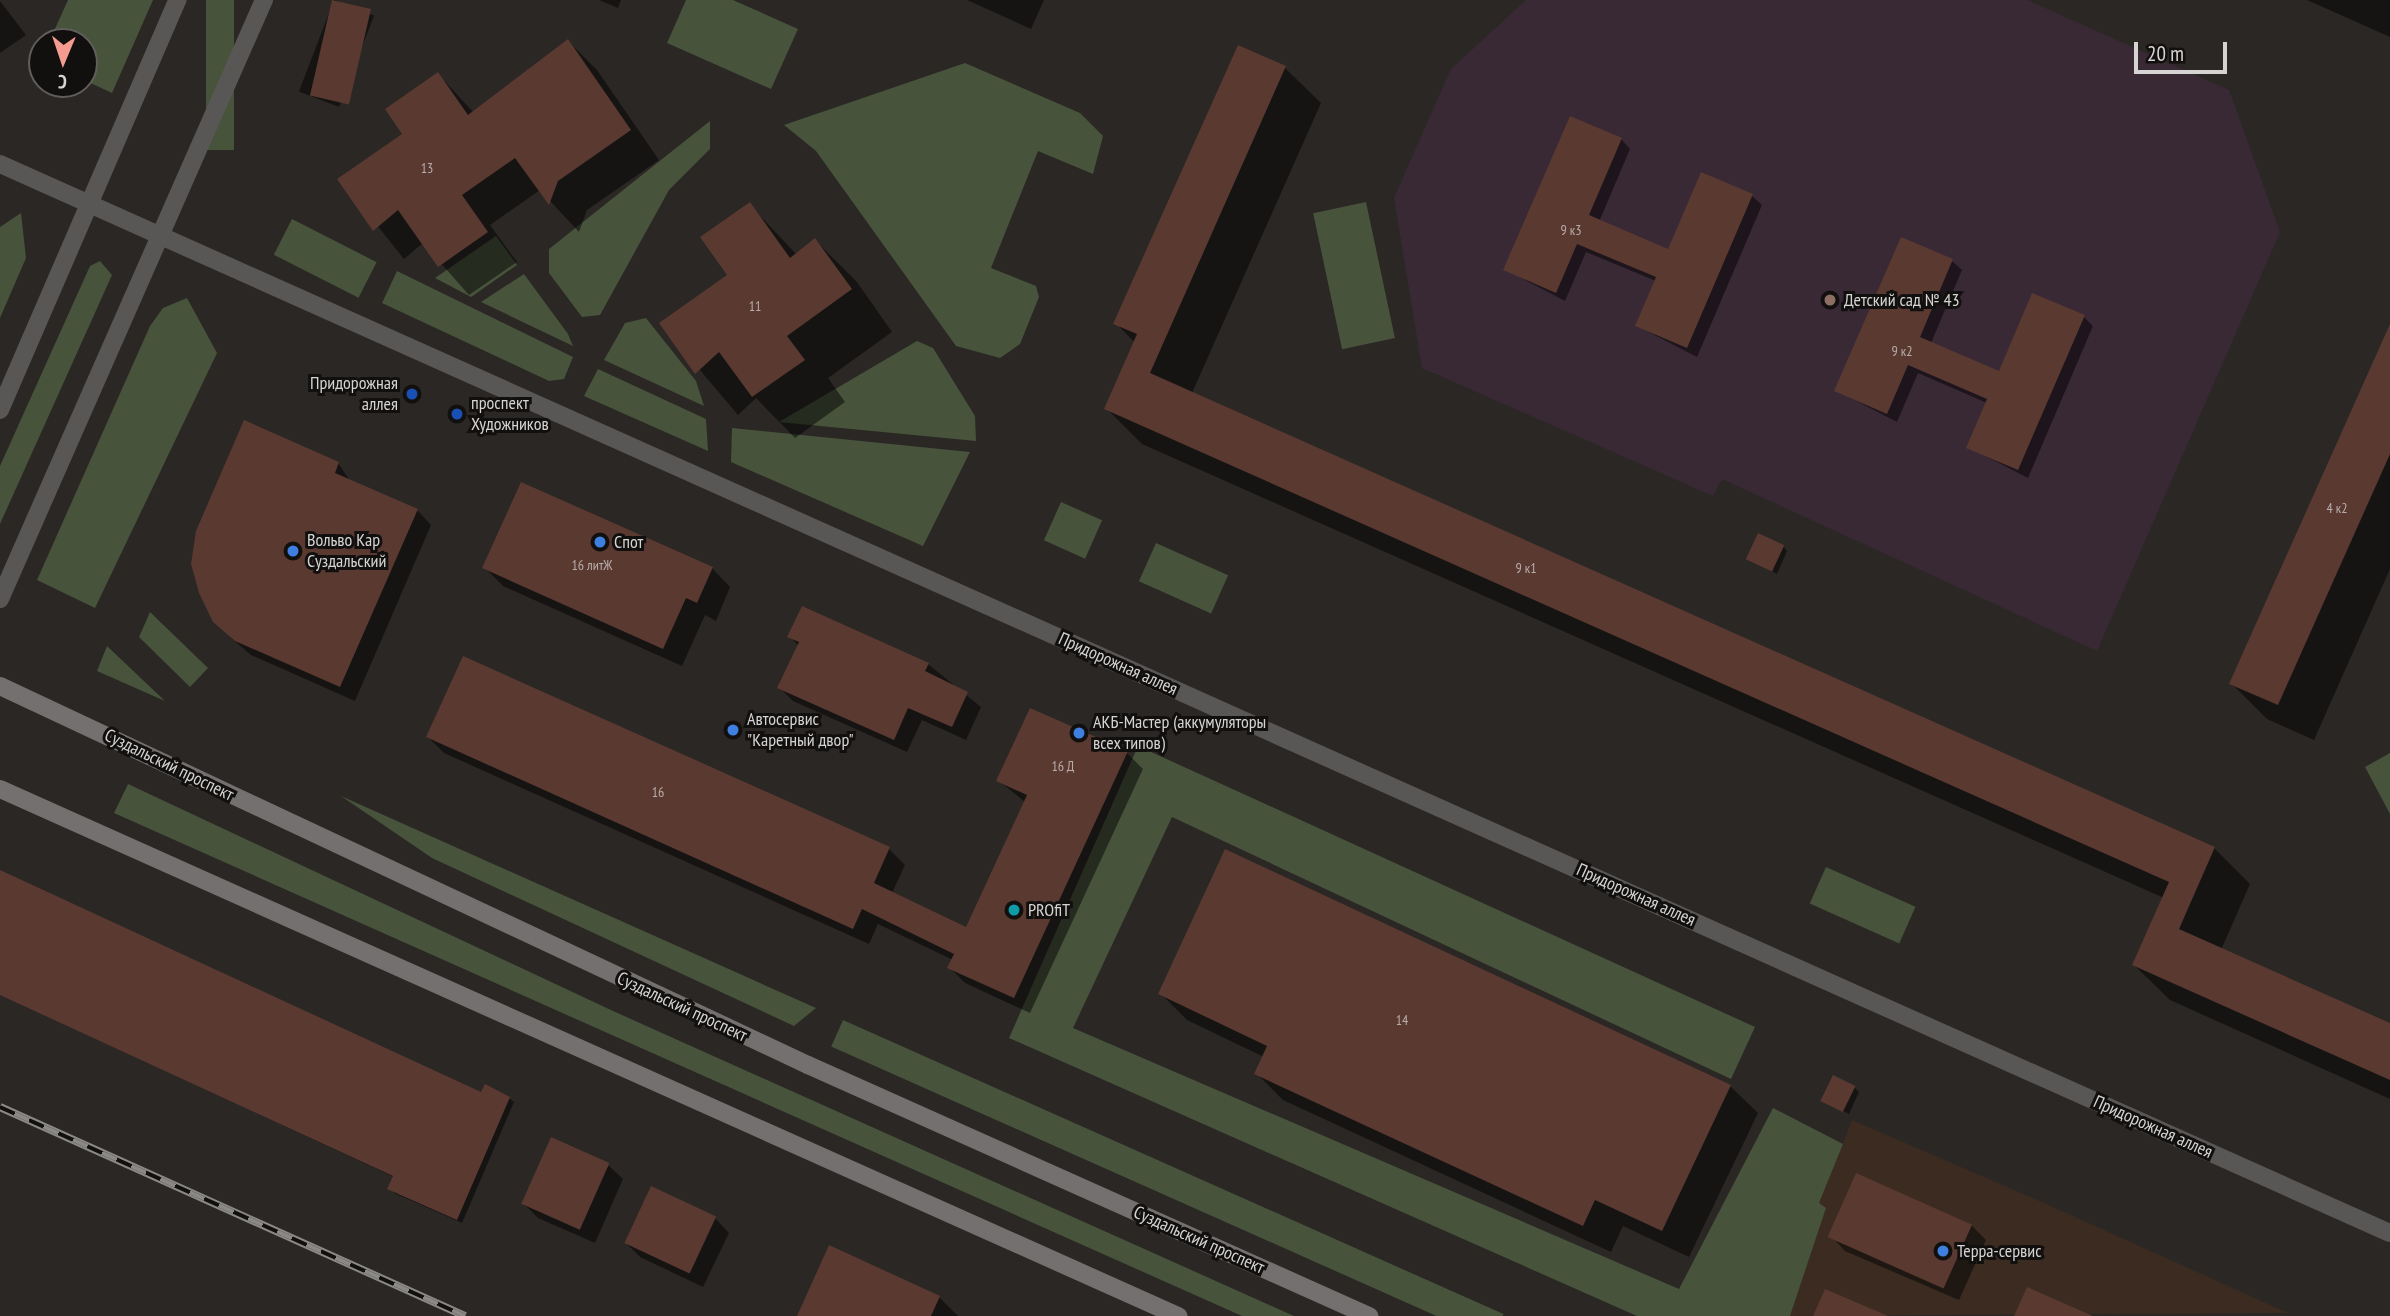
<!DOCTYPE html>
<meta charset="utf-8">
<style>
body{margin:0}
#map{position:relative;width:2390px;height:1316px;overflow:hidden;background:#2a2724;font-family:"PT Sans Narrow",sans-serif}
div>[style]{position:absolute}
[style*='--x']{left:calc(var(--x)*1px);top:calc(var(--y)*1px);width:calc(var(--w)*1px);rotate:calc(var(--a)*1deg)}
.industrial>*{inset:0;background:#3b2b21}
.education>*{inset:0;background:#392935}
.green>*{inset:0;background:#47543b;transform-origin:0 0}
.shadow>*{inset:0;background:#0007;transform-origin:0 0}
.building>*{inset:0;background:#5a3931;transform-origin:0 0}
.tertiary>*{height:18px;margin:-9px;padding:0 9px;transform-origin:9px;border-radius:9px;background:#595656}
.secondary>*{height:18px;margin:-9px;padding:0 9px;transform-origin:9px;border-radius:9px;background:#747070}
.rail>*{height:8px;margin-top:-4px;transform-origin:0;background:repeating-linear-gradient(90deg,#12100f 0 16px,#8b8986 0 32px);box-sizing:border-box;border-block:2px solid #8b8986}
.dots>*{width:19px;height:19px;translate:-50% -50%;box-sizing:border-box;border:4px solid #12100f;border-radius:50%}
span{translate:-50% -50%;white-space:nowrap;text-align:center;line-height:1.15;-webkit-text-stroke:6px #12100f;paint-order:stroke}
.number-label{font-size:14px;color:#b7adaa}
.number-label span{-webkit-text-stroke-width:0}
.poi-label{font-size:18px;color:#d6d4d2}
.left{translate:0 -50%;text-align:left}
.right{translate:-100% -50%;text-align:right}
.street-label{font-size:18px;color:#d6d4d2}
.north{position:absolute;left:28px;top:28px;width:70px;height:70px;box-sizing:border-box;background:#12100f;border:2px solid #605e5d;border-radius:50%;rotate:182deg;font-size:19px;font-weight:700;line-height:28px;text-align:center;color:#d6d4d2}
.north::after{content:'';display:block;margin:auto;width:24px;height:32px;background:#f59c91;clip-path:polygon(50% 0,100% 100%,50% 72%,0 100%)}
.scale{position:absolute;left:2134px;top:42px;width:93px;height:32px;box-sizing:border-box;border:4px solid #d6d4d2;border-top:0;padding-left:9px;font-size:21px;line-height:24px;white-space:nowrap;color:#d6d4d2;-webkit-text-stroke:5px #12100f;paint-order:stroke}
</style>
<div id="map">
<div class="industrial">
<div style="clip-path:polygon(1852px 1120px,2042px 1202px,2288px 1313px,1790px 1316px,1826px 1208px,1819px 1203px)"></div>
</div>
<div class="education">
<div style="clip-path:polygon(1526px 0,2027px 0,2229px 90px,2280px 232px,2097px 651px,1722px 479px,1713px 496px,1422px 368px,1394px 198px,1451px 69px)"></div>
</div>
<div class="green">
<div style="clip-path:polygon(68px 0,153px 0,112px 93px,84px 80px,84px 42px,49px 42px)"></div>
<div style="left:206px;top:0;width:28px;height:150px"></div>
<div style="clip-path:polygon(686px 0,733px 0,798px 29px,771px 89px,667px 43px)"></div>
<div style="clip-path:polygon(965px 63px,1080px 113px,1103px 136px,1093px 174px,1038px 151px,991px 268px,1036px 286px,1039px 297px,1020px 344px,1000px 358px,956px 346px,816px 151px,784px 125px)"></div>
<div style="clip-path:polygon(710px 121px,710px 149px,669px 190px,600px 315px,582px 317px,549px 273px,549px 249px)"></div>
<div style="left:1366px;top:202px;width:139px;height:54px;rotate:78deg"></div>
<div style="clip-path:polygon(21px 213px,26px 258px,0 318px,0 227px)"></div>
<div style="left:292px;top:219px;width:95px;height:40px;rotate:27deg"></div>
<div style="clip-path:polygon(496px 236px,517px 265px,471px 297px,435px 278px)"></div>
<div style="clip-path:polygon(100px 261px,112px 275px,0 524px,0 466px,90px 266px)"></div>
<div style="clip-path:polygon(397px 271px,573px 357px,564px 379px,549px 381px,382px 303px)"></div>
<div style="clip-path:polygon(524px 274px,568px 334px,573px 346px,481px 302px)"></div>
<div style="clip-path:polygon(187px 298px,217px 353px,95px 608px,37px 580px,150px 326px,163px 308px)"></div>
<div style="clip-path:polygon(646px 318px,696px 381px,704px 406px,604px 360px,625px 323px)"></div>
<div style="clip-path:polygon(917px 341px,933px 348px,975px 416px,976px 441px,779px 422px)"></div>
<div style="clip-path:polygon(598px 369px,706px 419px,708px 451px,584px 396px)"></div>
<div style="clip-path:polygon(732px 428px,970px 452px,923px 546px,731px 462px)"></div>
<div style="left:1061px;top:502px;width:45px;height:42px;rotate:24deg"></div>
<div style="left:1156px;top:543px;width:79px;height:42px;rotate:24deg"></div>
<div style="clip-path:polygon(150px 612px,208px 668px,190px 687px,139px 637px)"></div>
<div style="clip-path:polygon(107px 646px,165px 701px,97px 671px)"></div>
<div style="clip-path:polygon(1138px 746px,1755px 1027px,1731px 1079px,1172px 817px,1073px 1028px,1679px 1289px,1773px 1108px,1843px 1144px,1819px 1203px,1826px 1208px,1790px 1316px,1637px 1316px,1009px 1038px)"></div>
<div style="clip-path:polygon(2390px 753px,2390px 814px,2365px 767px)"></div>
<div style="clip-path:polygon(128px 784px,613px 1011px,1294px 1316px,1242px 1316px,114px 813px)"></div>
<div style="clip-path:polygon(341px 796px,816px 1008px,794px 1026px,432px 858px)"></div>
<div style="left:1826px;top:867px;width:98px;height:40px;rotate:24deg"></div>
<div style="left:843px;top:1020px;width:723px;height:29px;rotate:24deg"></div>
</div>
<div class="shadow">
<div style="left:334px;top:0;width:43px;height:98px;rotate:21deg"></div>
<div style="clip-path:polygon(599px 0,621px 0,618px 8px)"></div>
<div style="clip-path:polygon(967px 0,1044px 0,1031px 29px)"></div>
<div style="clip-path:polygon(2307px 0,2390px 0,2390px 37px)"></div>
<div style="clip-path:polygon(0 1px,26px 35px,0 53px)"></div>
<div style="clip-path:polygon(568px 41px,597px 70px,659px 160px,587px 210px,579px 232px,540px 190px,490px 225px,517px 262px,469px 295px,423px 243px,404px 259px,340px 179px,405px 134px,438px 74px,474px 113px)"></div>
<div style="clip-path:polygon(1285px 68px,1321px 103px,1192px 393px,2214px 848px,2250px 884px,2221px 950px,2390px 1025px,2390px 1099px,2170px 1000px,2134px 965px,2164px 898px,1142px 444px,1106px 408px,1135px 343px,1116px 323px)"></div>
<div style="clip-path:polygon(1621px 139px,1630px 149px,1599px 222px,1669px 251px,1752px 196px,1762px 205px,1697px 357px,1637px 326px,1656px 281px,1586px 252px,1565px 301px,1506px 270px)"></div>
<div style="clip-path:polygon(749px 204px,797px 255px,815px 240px,857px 282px,892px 332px,828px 378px,845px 402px,795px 438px,756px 398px,738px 415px,661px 324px,729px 275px)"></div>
<div style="clip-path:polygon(1952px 261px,1962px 270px,1931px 343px,2000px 373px,2084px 317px,2093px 326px,2028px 478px,1968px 447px,1987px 403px,1918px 373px,1897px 422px,1837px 391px)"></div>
<div style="clip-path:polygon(2390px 329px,2390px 569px,2314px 740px,2267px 719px,2232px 684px)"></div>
<div style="clip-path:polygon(244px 423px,338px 463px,351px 482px,417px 510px,431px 525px,355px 701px,251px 655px,230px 637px)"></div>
<div style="clip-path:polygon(1783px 546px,1787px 551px,1777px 574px,1749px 559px)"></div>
<div style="clip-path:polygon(484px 567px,712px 568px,730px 587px,716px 621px,705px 615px,682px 666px,503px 586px)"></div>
<div style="clip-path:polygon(789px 636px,928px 664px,981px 707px,966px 740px,922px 720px,907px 752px,793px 701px,779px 687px,799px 646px)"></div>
<div style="clip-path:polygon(1031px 711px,1127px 753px,1143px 769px,1030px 1013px,965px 983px,949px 967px,953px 960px,878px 924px,869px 944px,444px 753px,428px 737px,889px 849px,905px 865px,892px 893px,966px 930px,1025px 802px,999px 781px)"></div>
<div style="clip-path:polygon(0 875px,482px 1094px,509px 1098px,514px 1102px,462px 1223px,394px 1193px,394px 1177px,0 994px)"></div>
<div style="clip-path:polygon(1160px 993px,1730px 1086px,1758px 1113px,1689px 1257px,1623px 1226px,1611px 1252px,1283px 1100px,1256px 1073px,1264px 1057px,1187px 1020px)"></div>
<div style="clip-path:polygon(1855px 1088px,1859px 1092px,1849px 1114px,1823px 1100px)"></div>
<div style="clip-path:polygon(552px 1140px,608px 1165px,623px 1179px,595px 1243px,538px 1218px,524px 1204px)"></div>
<div style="clip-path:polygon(715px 1218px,729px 1233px,703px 1287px,640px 1257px,626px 1243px)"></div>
<div style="clip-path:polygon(1971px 1225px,1986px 1240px,1959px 1300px,1845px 1251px,1831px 1236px)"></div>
<div style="clip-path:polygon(939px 1297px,958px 1316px,799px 1316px)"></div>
</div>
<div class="building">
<div style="left:332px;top:0;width:40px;height:98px;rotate:13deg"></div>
<div style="clip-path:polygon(568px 39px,631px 130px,558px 181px,549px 205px,515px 158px,462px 195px,488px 232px,438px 267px,398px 210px,373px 231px,337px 179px,402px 134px,385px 109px,438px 72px,468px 115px)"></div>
<div style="clip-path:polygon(1238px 45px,1286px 66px,1150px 373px,2215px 847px,2179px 929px,2390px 1023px,2390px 1080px,2132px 965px,2169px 882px,1104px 409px,1137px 334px,1113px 324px)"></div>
<div style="clip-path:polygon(1570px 116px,1622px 138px,1589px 215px,1668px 249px,1701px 172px,1753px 194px,1687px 348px,1635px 326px,1656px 277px,1577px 244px,1556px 293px,1503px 270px)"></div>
<div style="clip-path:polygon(750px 202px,790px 258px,815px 238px,852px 289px,787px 336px,805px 360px,752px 397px,719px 352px,695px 374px,659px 323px,727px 275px,700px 237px)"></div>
<div style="clip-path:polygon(1901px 237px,1953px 259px,1920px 337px,1999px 371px,2032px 293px,2085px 315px,2018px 470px,1966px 448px,1987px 399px,1908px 365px,1887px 414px,1834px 391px)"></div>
<div style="clip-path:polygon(2390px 324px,2390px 454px,2278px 705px,2229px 684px)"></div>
<div style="clip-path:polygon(244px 420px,339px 462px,335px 473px,418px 509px,340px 687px,235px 641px,213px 622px,199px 593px,191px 564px,196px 531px)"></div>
<div style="clip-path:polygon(521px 482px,713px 567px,697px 603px,686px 598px,663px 649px,482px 568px)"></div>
<div style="left:1758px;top:533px;width:29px;height:29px;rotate:25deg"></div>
<div style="clip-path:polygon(802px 606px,929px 663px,925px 671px,968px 692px,952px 727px,908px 708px,894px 740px,777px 688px,799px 642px,787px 637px)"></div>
<div style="clip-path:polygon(463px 656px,890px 847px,874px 883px,966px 927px,1027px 795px,996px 781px,1030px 708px,1128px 751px,1014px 998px,947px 968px,954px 954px,862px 909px,853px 929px,426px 737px)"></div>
<div style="clip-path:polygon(1225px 849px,1731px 1085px,1662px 1231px,1595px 1200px,1583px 1226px,1254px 1074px,1267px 1046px,1158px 994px)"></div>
<div style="clip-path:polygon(0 870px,481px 1092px,485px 1084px,510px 1097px,457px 1220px,387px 1189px,393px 1176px,0 995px)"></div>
<div style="left:1833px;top:1075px;width:25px;height:29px;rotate:26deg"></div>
<div style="left:551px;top:1137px;width:64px;height:73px;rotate:24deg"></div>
<div style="left:1856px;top:1173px;width:127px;height:70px;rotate:24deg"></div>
<div style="left:651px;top:1186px;width:72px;height:63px;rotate:25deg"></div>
<div style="clip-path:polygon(829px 1245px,940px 1296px,931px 1316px,797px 1316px)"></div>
<div style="clip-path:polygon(2027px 1287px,2093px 1316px,2014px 1316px)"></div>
<div style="clip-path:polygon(1825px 1289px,1888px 1316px,1813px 1316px)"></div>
</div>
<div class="tertiary">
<div style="--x:0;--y:164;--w:2618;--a:24.1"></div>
<div style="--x:0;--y:410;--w:447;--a:-66.6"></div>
<div style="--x:0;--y:599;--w:655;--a:-66.22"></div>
</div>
<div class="secondary">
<div style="--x:0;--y:686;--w:892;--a:25.13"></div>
<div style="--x:808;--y:1065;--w:615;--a:24.1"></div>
<div style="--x:0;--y:789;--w:1291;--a:24.1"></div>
</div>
<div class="rail">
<div style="--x:0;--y:1107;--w:510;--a:24.2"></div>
</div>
<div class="dots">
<div style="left:1830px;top:300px;background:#8d6e63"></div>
<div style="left:412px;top:394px;background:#1a4fb4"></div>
<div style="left:457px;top:414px;background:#1a4fb4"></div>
<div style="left:600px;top:542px;background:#3f7fe0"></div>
<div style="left:293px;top:551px;background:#3f7fe0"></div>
<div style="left:733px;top:730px;background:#3f7fe0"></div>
<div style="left:1079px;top:733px;background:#3f7fe0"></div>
<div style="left:1014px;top:910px;background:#0f9aa8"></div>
<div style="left:1943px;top:1251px;background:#3f7fe0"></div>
</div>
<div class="number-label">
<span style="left:427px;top:168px">13</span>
<span style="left:1571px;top:230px">9 к3</span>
<span style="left:755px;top:306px">11</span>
<span style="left:1902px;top:351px">9 к2</span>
<span style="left:2337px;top:508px">4 к2</span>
<span style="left:592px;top:565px">16 литЖ</span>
<span style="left:1526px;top:568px">9 к1</span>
<span style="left:1063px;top:766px">16 Д</span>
<span style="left:658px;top:792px">16</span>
<span style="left:1402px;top:1020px">14</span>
</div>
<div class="poi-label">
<span class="left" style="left:1844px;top:300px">Детский сад № 43</span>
<span class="right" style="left:398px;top:394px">Придорожная<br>аллея</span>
<span class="left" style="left:471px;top:414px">проспект<br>Художников</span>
<span class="left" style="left:307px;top:551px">Вольво Кар<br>Суздальский</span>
<span class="left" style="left:614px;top:542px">Спот</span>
<span class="left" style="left:747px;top:730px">Автосервис<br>"Каретный двор"</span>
<span class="left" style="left:1093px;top:733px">АКБ-Мастер (аккумуляторы<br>всех типов)</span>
<span class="left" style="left:1028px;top:910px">PROfiT</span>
<span class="left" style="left:1957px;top:1251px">Терра-сервис</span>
</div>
<div class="street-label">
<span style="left:1118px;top:664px;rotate:24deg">Придорожная аллея</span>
<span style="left:169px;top:765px;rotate:26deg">Суздальский проспект</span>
<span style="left:1636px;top:895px;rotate:24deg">Придорожная аллея</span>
<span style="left:682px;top:1007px;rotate:25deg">Суздальский проспект</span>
<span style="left:2153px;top:1127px;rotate:24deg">Придорожная аллея</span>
<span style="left:1199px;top:1240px;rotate:24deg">Суздальский проспект</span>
</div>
<div class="north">С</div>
<div class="scale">20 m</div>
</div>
